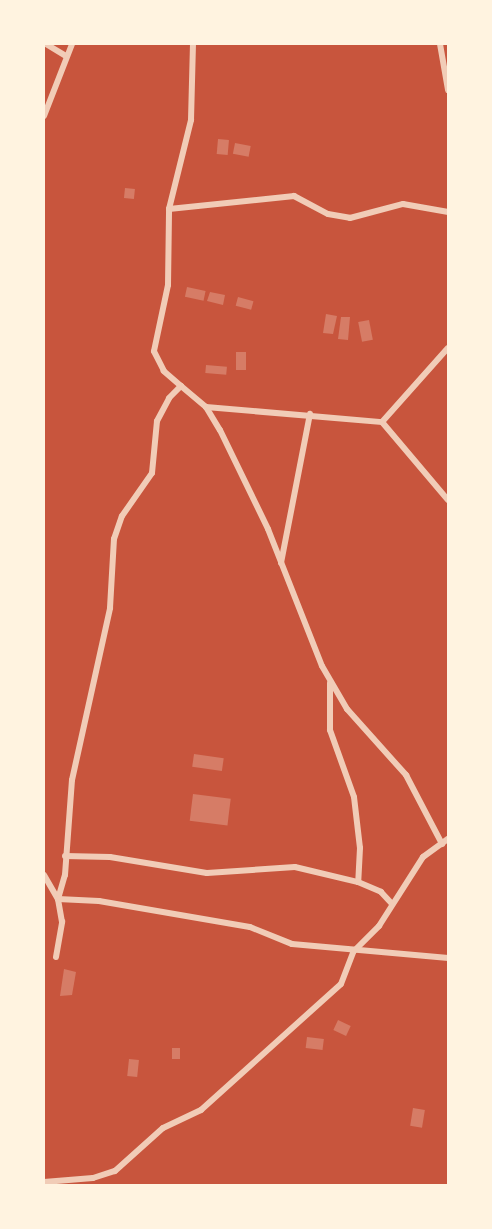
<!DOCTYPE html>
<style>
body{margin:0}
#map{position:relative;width:492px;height:1229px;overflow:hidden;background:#c8553d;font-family:Cabin,sans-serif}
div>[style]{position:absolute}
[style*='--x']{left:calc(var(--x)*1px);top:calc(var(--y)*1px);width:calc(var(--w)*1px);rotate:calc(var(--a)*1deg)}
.building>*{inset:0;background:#d67c66;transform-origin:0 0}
.minor>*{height:6px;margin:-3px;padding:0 3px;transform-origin:3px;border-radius:3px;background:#f1ccb7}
span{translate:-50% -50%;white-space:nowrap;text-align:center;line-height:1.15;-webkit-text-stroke:4.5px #fff3e0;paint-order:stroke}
.frame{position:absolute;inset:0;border:45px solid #fff3e0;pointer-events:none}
</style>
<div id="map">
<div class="building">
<div style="left:218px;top:139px;width:11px;height:15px;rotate:5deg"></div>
<div style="left:235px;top:143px;width:16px;height:11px;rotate:11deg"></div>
<div style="left:125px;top:188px;width:10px;height:10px;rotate:6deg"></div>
<div style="left:187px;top:287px;width:19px;height:10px;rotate:12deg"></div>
<div style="clip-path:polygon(210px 292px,225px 295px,223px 305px,207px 301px)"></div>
<div style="left:238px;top:297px;width:16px;height:9px;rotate:15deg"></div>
<div style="clip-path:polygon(326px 314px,337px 316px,333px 334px,323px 333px)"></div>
<div style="clip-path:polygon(341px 317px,350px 317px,348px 340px,338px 339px)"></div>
<div style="left:369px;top:320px;width:20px;height:11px;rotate:79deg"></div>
<div style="left:236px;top:352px;width:10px;height:18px"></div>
<div style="left:206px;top:365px;width:21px;height:8px;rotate:5deg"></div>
<div style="left:194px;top:754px;width:30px;height:13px;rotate:8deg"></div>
<div style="left:193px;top:794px;width:38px;height:27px;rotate:7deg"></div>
<div style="clip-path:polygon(64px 969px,76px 972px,72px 995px,60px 996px)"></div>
<div style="left:338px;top:1020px;width:14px;height:11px;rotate:25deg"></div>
<div style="left:307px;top:1037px;width:17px;height:11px;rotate:7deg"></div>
<div style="left:172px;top:1048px;width:8px;height:11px"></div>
<div style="left:129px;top:1059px;width:10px;height:17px;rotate:6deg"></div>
<div style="left:413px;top:1108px;width:12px;height:18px;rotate:9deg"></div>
</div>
<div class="minor">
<div style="--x:46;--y:44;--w:23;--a:31"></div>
<div style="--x:440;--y:44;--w:47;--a:80.1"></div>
<div style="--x:44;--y:116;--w:77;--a:-68.7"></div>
<div style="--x:169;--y:209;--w:126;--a:-5.9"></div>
<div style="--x:294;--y:196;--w:38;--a:28"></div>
<div style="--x:328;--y:214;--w:22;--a:10"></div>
<div style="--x:350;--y:218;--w:55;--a:-14.8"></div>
<div style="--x:403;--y:204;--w:46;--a:10.1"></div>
<div style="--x:181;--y:386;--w:33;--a:40"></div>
<div style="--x:206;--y:407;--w:27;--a:59"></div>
<div style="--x:220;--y:430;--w:110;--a:64.1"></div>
<div style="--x:268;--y:529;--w:147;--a:68.5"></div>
<div style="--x:322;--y:666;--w:50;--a:59.8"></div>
<div style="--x:347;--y:709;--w:89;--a:48.2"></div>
<div style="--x:406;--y:775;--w:78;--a:62.4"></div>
<div style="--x:206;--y:407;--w:177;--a:4.9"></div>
<div style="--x:382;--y:422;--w:99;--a:-48.3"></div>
<div style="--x:382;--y:422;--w:102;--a:49.8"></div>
<div style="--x:281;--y:563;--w:152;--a:-79"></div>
<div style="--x:330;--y:683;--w:47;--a:90"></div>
<div style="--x:330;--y:730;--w:71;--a:70.3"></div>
<div style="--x:354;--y:797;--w:51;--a:83.3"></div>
<div style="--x:360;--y:848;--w:34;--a:93"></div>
<div style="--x:358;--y:882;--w:25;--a:23"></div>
<div style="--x:381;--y:892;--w:16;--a:47"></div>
<div style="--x:65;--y:856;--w:45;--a:1.3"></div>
<div style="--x:110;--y:857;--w:98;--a:9.4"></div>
<div style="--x:207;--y:873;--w:88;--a:-3.9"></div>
<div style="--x:295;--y:867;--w:65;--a:13.4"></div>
<div style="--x:44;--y:875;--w:28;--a:60"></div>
<div style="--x:58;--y:899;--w:41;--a:2.8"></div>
<div style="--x:99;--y:901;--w:153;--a:9.8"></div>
<div style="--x:250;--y:927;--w:45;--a:22"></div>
<div style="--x:292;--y:944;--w:157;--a:5.1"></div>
<div style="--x:56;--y:957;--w:36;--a:-80"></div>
<div style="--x:62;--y:922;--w:23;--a:-100"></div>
<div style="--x:58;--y:899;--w:25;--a:-74"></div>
<div style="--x:65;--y:875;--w:95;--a:-85.8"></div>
<div style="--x:72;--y:780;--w:176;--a:-77.5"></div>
<div style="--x:110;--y:608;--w:69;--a:-86.7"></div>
<div style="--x:114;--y:539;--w:24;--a:-71"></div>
<div style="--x:122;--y:516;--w:52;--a:-55.1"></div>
<div style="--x:152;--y:473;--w:52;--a:-84.5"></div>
<div style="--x:157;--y:421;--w:26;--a:-62"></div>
<div style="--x:169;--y:398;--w:17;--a:-45"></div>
<div style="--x:181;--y:386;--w:23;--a:-139"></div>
<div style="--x:164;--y:371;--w:22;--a:-117"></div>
<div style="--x:154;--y:351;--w:67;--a:-78"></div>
<div style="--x:168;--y:285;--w:76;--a:-89.2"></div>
<div style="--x:169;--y:209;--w:92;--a:-76.1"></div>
<div style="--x:191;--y:120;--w:76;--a:-88.5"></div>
<div style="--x:44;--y:1182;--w:49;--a:-4.7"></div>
<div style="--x:93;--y:1178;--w:23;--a:-18"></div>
<div style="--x:115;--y:1171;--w:64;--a:-41.9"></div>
<div style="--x:163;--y:1128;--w:42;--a:-25.3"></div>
<div style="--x:201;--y:1110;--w:188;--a:-42"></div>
<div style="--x:341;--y:984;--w:34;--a:-69"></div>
<div style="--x:353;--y:952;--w:37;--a:-45"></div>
<div style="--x:379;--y:926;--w:82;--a:-57.5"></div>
<div style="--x:423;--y:857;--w:31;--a:-36"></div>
</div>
<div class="frame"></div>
</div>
